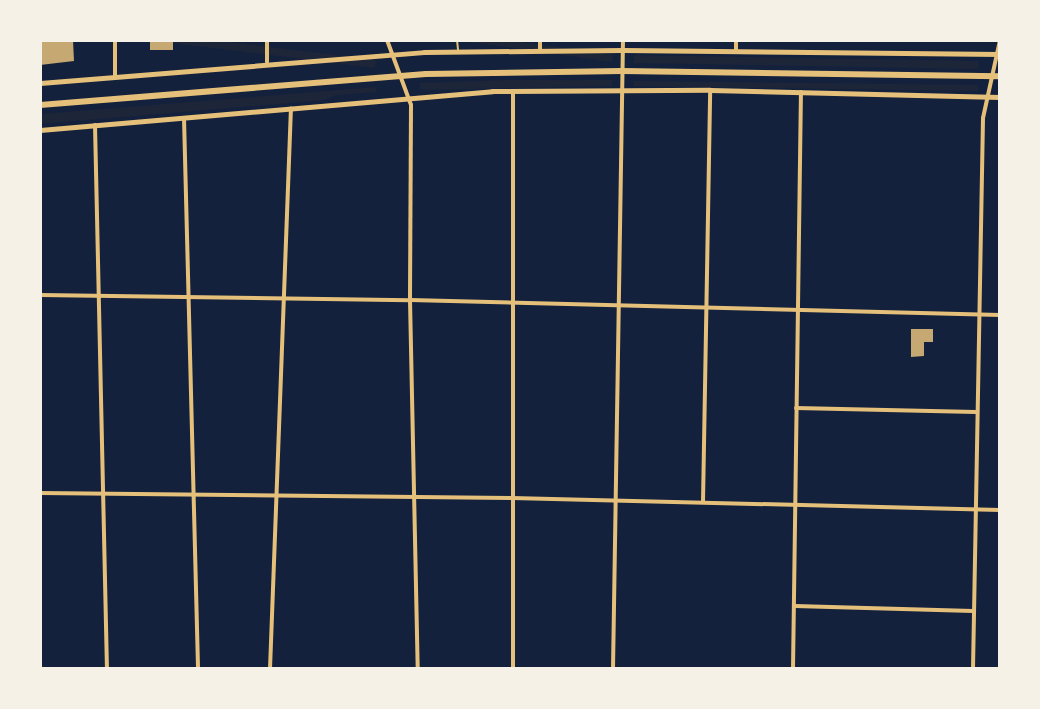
<!DOCTYPE html>
<style>
body{margin:0}
#map{position:relative;width:1040px;height:709px;overflow:hidden;background:#14213d;font-family:"Roboto Condensed",sans-serif}
div>[style]{position:absolute}
[style*='--x']{left:calc(var(--x)*1px);top:calc(var(--y)*1px);width:calc(var(--w)*1px);rotate:calc(var(--a)*1deg)}
.green>*{inset:0;background:#1d2539;transform-origin:0 0}
.building>*{inset:0;background:#c6a872;transform-origin:0 0}
.service>*{height:2px;margin:-1px;padding:0 1px;transform-origin:1px;border-radius:1px;background:#e5c07b}
.minor>*{height:4px;margin:-2px;padding:0 2px;transform-origin:2px;border-radius:2px;background:#e5c07b}
.tertiary>*{height:5px;margin:-2.5px;padding:0 2.5px;transform-origin:2.5px;border-radius:2.5px;background:#e5c07b}
.primary>*{height:6px;margin:-3px;padding:0 3px;transform-origin:3px;border-radius:3px;background:#e5c07b}
span{translate:-50% -50%;white-space:nowrap;text-align:center;line-height:1.15;-webkit-text-stroke:6px #f6f1e7;paint-order:stroke}
.frame{position:absolute;inset:0;border:42px solid #f6f1e7;pointer-events:none}
</style>
<div id="map">
<div class="green">
<div style="left:613px;top:55px;width:7px;height:195px;rotate:98deg"></div>
<div style="left:634px;top:55px;width:345px;height:8px;rotate:1deg"></div>
<div style="left:376px;top:60px;width:8px;height:337px;rotate:97deg"></div>
<div style="clip-path:polygon(506px 80px,612px 80px,612px 86px,421px 90px,419px 83px)"></div>
<div style="clip-path:polygon(633px 81px,978px 85px,978px 91px,634px 86px)"></div>
<div style="clip-path:polygon(377px 87px,376px 92px,336px 95px,324px 100px,40px 124px,40px 114px)"></div>
</div>
<div class="building">
<div style="clip-path:polygon(40px 40px,73px 40px,74px 61px,40px 65px)"></div>
<div style="left:150px;top:40px;width:23px;height:10px"></div>
<div style="clip-path:polygon(911px 329px,933px 329px,933px 342px,924px 342px,924px 356px,911px 357px)"></div>
</div>
<div class="service">
<div style="--x:457;--y:40;--w:10;--a:84"></div>
</div>
<div class="minor">
<div style="--x:115;--y:40;--w:36;--a:90"></div>
<div style="--x:267;--y:40;--w:22;--a:90"></div>
<div style="--x:387;--y:40;--w:69;--a:69.7"></div>
<div style="--x:411;--y:105;--w:195;--a:90.3"></div>
<div style="--x:410;--y:300;--w:369;--a:88.8"></div>
<div style="--x:540;--y:40;--w:11;--a:90"></div>
<div style="--x:736;--y:40;--w:11;--a:90"></div>
<div style="--x:513;--y:91;--w:578;--a:90"></div>
<div style="--x:184;--y:118;--w:551;--a:88.54"></div>
<div style="--x:95;--y:125;--w:544;--a:88.74"></div>
<div style="--x:40;--y:295;--w:370;--a:0.8"></div>
<div style="--x:410;--y:300;--w:590;--a:1.46"></div>
<div style="--x:796;--y:408;--w:180;--a:1.3"></div>
<div style="--x:40;--y:493;--w:472;--a:0.6"></div>
<div style="--x:512;--y:498;--w:488;--a:1.4"></div>
<div style="--x:703;--y:502;--w:412;--a:-89"></div>
<div style="--x:795;--y:606;--w:178;--a:1.6"></div>
<div style="--x:270;--y:669;--w:561;--a:-87.86"></div>
<div style="--x:613;--y:669;--w:629;--a:-89.09"></div>
<div style="--x:793;--y:669;--w:577;--a:-89.21"></div>
<div style="--x:973;--y:669;--w:551;--a:-88.96"></div>
<div style="--x:983;--y:118;--w:80;--a:-77.7"></div>
</div>
<div class="tertiary">
<div style="--x:40;--y:83;--w:385;--a:-4.6"></div>
<div style="--x:424;--y:52;--w:199;--a:-0.6"></div>
<div style="--x:623;--y:50;--w:377;--a:0.6"></div>
<div style="--x:40;--y:130;--w:454;--a:-4.9"></div>
<div style="--x:492;--y:91;--w:218;--a:-0.3"></div>
<div style="--x:710;--y:90;--w:290;--a:1.4"></div>
</div>
<div class="primary">
<div style="--x:40;--y:105;--w:387;--a:-4.6"></div>
<div style="--x:426;--y:74;--w:196;--a:-0.9"></div>
<div style="--x:622;--y:71;--w:378;--a:0.8"></div>
</div>
<div class="frame"></div>
</div>
